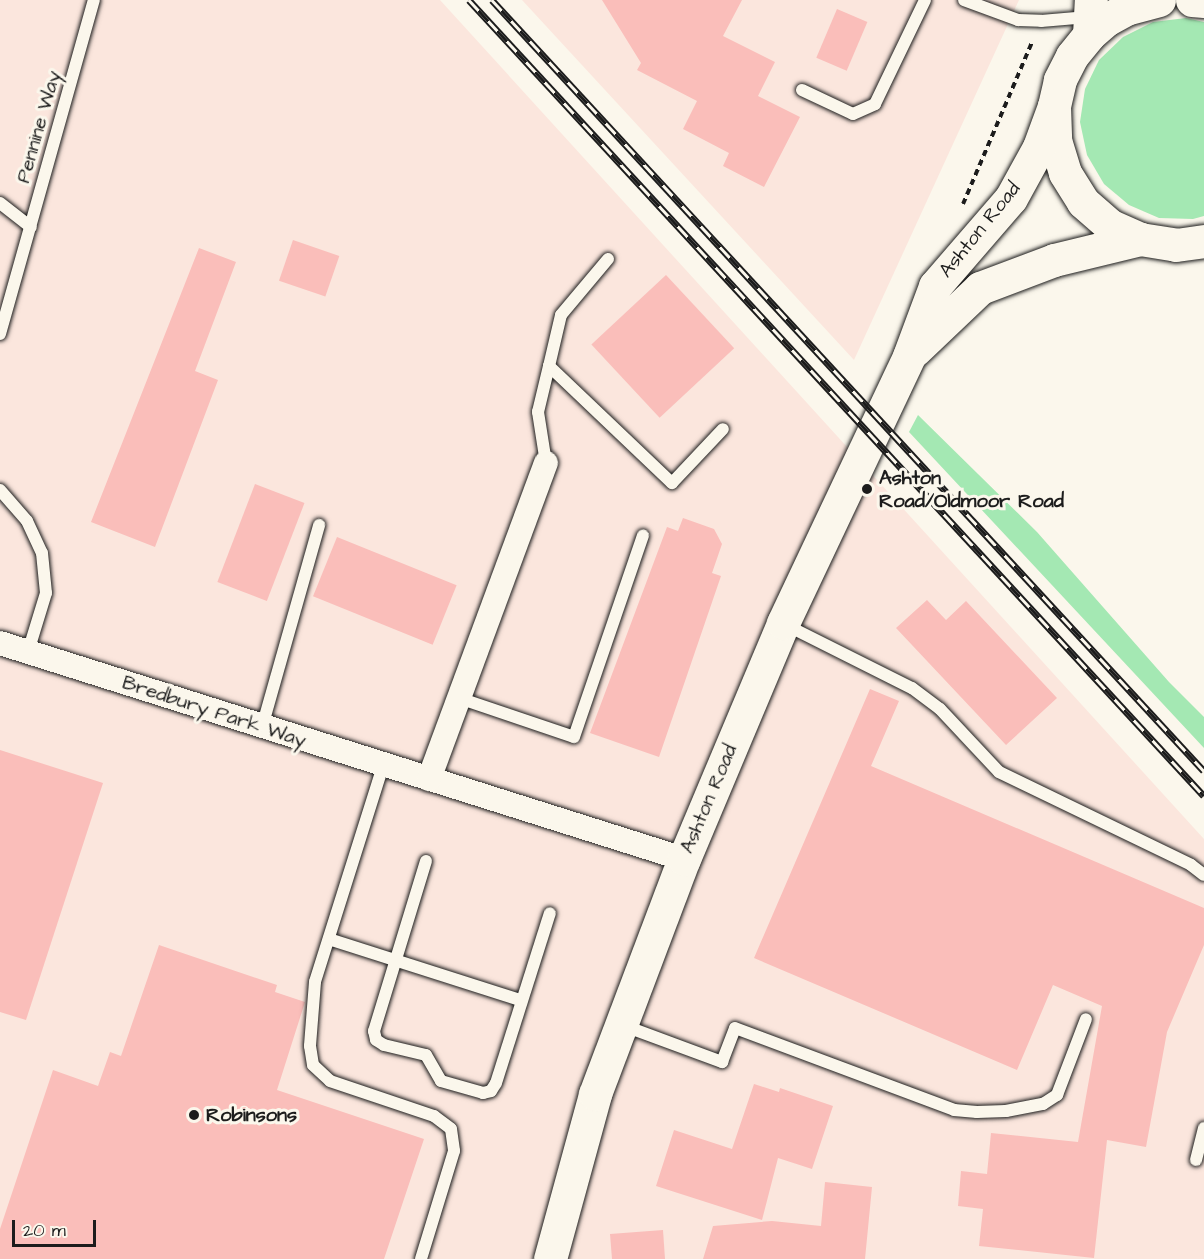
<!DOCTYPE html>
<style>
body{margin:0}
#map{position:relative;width:1204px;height:1259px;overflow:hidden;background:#fbf7ec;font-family:"Architects Daughter",sans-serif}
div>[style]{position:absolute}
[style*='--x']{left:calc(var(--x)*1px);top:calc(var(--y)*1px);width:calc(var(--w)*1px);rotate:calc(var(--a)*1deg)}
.built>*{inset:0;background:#fbe6dd}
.green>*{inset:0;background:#a4e8b3}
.building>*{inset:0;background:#fabeba;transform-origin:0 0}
.path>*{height:4px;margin-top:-2px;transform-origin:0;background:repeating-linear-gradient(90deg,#1c1c1c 0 6px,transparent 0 10.5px)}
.roads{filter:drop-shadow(0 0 2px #1c1c1c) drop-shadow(0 0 2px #1c1c1c)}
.lane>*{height:12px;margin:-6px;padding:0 6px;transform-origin:6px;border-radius:6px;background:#fbf7ec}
.street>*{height:24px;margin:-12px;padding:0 12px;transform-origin:12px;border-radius:12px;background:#fbf7ec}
.primary>*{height:33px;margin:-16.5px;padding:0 16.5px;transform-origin:16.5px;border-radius:16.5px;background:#fbf7ec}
.highway>*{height:33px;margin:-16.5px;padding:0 16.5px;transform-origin:16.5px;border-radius:16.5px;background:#fbf7ec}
.rail>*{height:7px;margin-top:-3.5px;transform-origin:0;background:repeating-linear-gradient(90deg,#fbf7ec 0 14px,#1c1c1c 0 28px);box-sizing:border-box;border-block:2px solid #1c1c1c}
.dots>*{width:16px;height:16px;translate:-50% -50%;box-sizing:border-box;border:3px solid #fbf7ec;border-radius:50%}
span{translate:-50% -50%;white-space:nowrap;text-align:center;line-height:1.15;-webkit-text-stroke:6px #fbf7ec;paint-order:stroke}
.street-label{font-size:20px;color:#1c1c1c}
.poi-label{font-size:20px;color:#1c1c1c;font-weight:700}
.left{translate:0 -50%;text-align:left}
.scale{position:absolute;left:12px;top:1220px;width:84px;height:27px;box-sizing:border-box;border:3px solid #1c1c1c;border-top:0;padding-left:8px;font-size:18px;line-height:21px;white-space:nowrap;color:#1c1c1c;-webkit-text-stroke:4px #fbf7ec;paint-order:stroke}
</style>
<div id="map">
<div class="built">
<div style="clip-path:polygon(0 0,440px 0,1204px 839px,1204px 1259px,0 1259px)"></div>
<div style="clip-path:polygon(522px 0,1019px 0,854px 360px)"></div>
</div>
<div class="green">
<div style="clip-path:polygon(1186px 18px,1204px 22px,1204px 216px,1193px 219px,1159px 218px,1129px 205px,1104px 184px,1087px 155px,1080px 122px,1085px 89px,1099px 60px,1123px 37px,1153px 22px)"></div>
<div style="clip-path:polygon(918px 415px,1037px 532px,1169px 682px,1204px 717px,1204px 748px,909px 432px)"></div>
</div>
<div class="building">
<div style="clip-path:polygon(602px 0,742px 0,723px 36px,775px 62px,758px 96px,800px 117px,764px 187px,723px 166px,729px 153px,683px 129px,697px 101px,637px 70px,641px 63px)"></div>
<div style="left:837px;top:9px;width:33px;height:53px;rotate:23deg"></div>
<div style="left:293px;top:240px;width:49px;height:43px;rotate:19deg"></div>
<div style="clip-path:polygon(199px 248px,236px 262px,195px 371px,218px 380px,155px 547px,91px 522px)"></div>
<div style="left:666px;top:275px;width:100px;height:102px;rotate:47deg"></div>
<div style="left:255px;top:484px;width:53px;height:105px;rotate:21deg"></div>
<div style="clip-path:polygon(683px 518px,714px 529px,722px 544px,712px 573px,721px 576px,659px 757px,590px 733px,667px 527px,678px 531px)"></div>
<div style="left:337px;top:537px;width:129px;height:64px;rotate:22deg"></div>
<div style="clip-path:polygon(927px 600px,946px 620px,966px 601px,1057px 698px,1006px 745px,896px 628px)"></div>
<div style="clip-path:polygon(870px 689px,899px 701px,871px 766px,1204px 908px,1204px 945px,1167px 1032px,1146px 1147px,1107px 1140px,1094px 1258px,979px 1246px,983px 1209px,958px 1206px,961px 1171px,987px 1174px,991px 1133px,1078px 1142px,1102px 1006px,1053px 985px,1017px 1070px,754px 958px)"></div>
<div style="clip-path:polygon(0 750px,103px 783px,26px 1020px,0 1012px)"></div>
<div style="clip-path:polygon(159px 945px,277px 985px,275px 992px,305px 1002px,277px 1090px,424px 1139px,384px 1259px,0 1259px,0 1229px,53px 1070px,98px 1086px,110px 1052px,121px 1056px)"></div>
<div style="clip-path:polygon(754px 1084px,779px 1092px,780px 1088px,833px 1106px,812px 1169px,778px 1158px,762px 1220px,656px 1186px,674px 1130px,732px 1149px)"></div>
<div style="clip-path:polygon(825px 1182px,872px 1187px,865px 1259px,703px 1259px,713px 1226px,772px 1221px,821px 1226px)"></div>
<div style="clip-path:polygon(663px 1230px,665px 1259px,612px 1259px,610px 1234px)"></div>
</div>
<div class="path">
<div style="--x:963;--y:204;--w:178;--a:-66.9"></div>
</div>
<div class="roads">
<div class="lane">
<div style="--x:964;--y:0;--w:58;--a:20.3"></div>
<div style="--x:1018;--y:20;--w:23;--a:2"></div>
<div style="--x:1041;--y:21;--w:47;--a:-4.9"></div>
<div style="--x:802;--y:90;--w:56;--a:25.2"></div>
<div style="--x:853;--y:114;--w:24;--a:-24"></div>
<div style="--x:875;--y:104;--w:115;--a:-64.3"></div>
<div style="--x:0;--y:203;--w:39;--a:38"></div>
<div style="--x:608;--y:259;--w:73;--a:130"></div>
<div style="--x:561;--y:315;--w:52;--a:103.2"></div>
<div style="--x:549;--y:366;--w:170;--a:43.6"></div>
<div style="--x:672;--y:483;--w:74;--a:-46.6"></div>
<div style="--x:0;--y:334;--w:347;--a:-74.3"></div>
<div style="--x:546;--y:463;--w:52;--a:-98.9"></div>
<div style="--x:538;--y:412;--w:47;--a:-76.6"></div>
<div style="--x:0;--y:490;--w:41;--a:48.9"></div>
<div style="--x:27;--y:521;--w:35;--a:65"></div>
<div style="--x:42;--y:553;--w:40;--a:84.3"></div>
<div style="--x:46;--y:593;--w:62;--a:107"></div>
<div style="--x:784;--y:624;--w:143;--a:26.6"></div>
<div style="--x:912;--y:688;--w:35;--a:37"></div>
<div style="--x:940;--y:709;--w:86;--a:46.9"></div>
<div style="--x:999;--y:772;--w:213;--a:25.8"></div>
<div style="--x:1191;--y:865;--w:16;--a:38"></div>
<div style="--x:459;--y:698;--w:121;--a:18.7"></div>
<div style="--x:574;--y:737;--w:213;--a:-71.1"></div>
<div style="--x:262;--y:727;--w:210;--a:-74.2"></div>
<div style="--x:383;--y:766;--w:226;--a:107.5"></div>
<div style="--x:315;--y:982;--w:64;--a:94.5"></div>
<div style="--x:310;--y:1046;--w:19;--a:81"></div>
<div style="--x:313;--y:1065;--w:23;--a:43"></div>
<div style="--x:330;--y:1081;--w:110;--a:18.6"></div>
<div style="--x:434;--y:1116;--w:21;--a:37"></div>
<div style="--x:451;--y:1129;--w:22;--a:82"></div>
<div style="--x:454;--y:1151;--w:113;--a:107"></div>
<div style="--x:426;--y:861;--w:178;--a:107"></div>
<div style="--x:374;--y:1031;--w:9;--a:77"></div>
<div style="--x:376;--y:1040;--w:9;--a:32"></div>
<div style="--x:384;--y:1045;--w:43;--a:13.4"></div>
<div style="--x:426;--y:1055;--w:30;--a:60"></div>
<div style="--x:441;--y:1081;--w:44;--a:15.9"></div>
<div style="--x:483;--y:1093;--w:8;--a:-14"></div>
<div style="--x:491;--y:1091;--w:9;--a:-58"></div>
<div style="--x:496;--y:1083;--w:178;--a:-72.4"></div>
<div style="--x:329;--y:939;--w:201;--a:17.7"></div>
<div style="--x:622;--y:1025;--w:107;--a:20.3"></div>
<div style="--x:722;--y:1062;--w:36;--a:-69"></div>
<div style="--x:735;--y:1028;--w:234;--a:20.5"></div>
<div style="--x:954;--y:1110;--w:23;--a:5"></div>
<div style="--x:977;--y:1112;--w:29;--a:-2"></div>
<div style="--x:1006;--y:1111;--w:38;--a:-11"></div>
<div style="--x:1043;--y:1104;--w:17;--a:-33"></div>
<div style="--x:1057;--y:1095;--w:81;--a:-69.1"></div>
<div style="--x:1196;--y:1160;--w:33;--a:-76"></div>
</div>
<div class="street">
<div style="--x:0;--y:643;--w:717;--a:17.53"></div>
<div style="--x:429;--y:779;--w:337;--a:-69.7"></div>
</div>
<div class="primary">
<div style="--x:1089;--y:35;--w:35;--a:-87"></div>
</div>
<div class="highway">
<div style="--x:1159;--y:0;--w:34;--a:165"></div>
<div style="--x:1126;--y:9;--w:23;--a:151"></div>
<div style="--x:1106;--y:20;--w:23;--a:139"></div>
<div style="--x:1089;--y:35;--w:27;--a:129"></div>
<div style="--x:1072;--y:56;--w:27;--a:117"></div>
<div style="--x:1060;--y:80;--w:27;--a:103"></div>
<div style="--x:1054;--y:106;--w:34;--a:88"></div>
<div style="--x:1055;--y:140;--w:34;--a:73"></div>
<div style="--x:1065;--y:173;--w:34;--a:58"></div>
<div style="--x:1083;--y:202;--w:35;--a:41"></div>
<div style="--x:1109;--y:225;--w:34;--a:24"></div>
<div style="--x:1140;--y:239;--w:36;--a:9"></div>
<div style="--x:1176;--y:245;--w:28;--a:-8"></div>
<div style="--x:1192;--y:0;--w:12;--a:5"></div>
<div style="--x:915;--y:350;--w:90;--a:-43.6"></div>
<div style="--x:980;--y:288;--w:79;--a:-20.7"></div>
<div style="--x:1054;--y:260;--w:89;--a:-13.7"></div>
<div style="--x:550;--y:1259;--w:171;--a:-74.7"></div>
<div style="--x:595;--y:1094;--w:251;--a:-69.3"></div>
<div style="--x:684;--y:859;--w:256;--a:-67.2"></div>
<div style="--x:783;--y:623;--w:295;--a:-64.7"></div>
<div style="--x:909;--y:356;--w:75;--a:-69.6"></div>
<div style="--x:935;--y:286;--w:116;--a:-49.2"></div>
<div style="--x:1011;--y:198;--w:58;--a:-61.2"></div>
<div style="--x:1039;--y:147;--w:44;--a:-69.9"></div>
</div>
</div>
<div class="rail">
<div style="--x:469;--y:0;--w:1083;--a:47.28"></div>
<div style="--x:492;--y:0;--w:1049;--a:47.28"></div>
</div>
<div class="dots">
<div style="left:867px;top:489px;background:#1c1c1c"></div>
<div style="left:194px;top:1115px;background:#1c1c1c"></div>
</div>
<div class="street-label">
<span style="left:39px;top:127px;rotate:-74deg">Pennine Way</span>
<span style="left:980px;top:230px;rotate:-51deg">Ashton Road</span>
<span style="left:214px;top:712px;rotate:18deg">Bredbury Park Way</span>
<span style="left:709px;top:799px;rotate:-67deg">Ashton Road</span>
</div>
<div class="poi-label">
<span class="left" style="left:879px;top:490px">Ashton<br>Road/Oldmoor Road</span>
<span class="left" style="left:206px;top:1115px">Robinsons</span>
</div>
<div class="scale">20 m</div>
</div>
